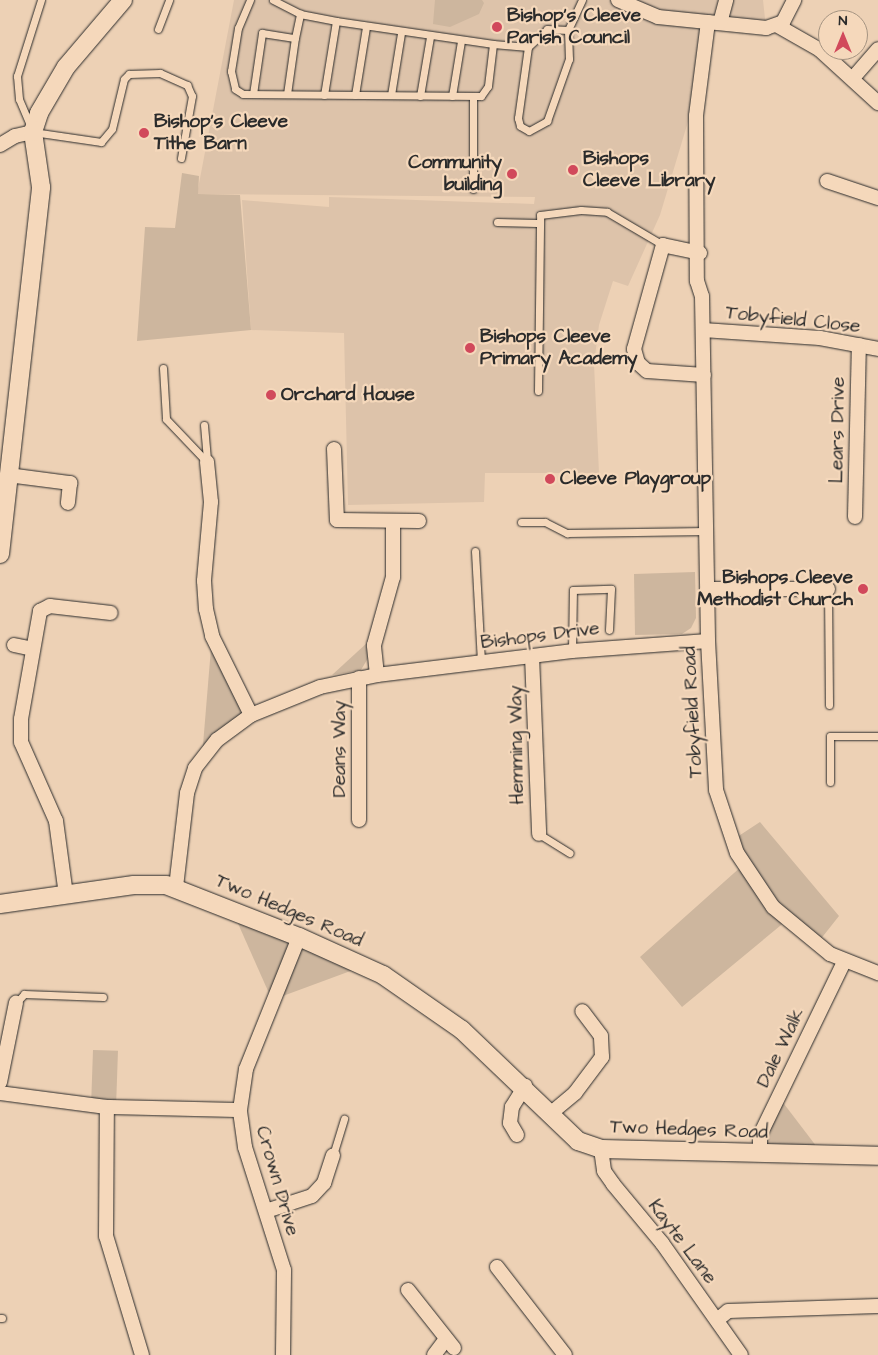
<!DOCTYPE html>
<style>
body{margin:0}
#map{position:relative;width:878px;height:1355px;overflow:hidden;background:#edd1b5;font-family:"Architects Daughter",sans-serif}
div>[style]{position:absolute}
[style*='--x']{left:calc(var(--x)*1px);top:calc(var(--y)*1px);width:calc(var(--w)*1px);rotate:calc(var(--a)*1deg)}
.built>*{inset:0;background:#ddc3aa}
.green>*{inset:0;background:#cdb69e;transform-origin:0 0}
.roads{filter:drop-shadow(0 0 1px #2b2b2b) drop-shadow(0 0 1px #2b2b2b)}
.service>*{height:7px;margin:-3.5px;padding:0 3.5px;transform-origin:3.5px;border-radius:3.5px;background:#f5d8bb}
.minor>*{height:14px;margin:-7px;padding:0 7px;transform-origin:7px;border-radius:7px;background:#f5d8bb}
.tertiary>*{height:18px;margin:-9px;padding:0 9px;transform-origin:9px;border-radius:9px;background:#f5d8bb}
.dots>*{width:14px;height:14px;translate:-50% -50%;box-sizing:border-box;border:2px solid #f5d8bb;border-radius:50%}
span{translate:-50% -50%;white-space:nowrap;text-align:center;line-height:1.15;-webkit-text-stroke:4.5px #f5d8bb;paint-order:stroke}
.poi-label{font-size:19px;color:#2b2b2b;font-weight:700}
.left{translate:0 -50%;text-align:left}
.right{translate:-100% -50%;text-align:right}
.street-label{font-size:19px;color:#2b2b2b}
.north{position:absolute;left:818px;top:10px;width:50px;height:50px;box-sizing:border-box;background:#f5d8bb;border:1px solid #a49381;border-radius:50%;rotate:0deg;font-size:14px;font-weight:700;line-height:20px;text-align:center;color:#2b2b2b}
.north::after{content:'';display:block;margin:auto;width:18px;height:22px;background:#d1495b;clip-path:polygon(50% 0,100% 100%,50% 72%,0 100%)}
</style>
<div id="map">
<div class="built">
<div style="clip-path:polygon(234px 0,763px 0,766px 28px,708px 22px,693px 105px,660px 215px,628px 286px,613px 281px,599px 325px,594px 364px,599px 473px,485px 473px,484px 502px,348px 505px,344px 333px,251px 330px,242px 200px,329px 207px,329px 197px,534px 204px,535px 197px,197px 194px)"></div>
</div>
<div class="green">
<div style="clip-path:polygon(435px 0,482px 0,484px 3px,479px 14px,450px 27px,433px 24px)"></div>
<div style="clip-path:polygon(182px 173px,199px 176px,198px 194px,240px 195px,251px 330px,137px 341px,145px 227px,175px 228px)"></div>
<div style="clip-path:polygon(695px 572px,696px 618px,691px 628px,682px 634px,635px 635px,634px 574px)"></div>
<div style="clip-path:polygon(212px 636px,251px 715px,202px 757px)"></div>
<div style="clip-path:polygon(368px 642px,368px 658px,361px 670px,332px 675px)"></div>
<div style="clip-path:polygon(760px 822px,839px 916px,816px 945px,786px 921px,682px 1007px,640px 957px,743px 865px,731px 841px)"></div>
<div style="clip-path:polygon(232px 910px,364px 966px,272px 1000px)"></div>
<div style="left:93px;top:1050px;width:25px;height:55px;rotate:2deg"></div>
<div style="clip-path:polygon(778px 1096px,823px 1155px,760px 1153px)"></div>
</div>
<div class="roads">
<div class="service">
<div style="--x:41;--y:0;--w:80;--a:107.5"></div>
<div style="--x:17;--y:76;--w:23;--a:85"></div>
<div style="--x:19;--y:99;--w:36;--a:67"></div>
<div style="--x:33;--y:132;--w:69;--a:8.4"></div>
<div style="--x:101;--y:142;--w:17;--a:-50"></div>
<div style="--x:112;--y:129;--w:51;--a:-76.5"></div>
<div style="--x:124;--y:79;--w:7;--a:-45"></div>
<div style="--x:129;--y:74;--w:31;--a:-2"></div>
<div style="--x:160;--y:73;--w:30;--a:24"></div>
<div style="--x:187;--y:85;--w:12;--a:66"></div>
<div style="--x:192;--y:96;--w:63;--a:100.1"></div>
<div style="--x:250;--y:0;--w:30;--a:113"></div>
<div style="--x:238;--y:28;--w:44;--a:99.2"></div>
<div style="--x:231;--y:71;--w:18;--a:77"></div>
<div style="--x:235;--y:89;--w:9;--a:32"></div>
<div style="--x:243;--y:94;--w:238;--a:0.5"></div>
<div style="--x:481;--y:96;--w:12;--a:-55"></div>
<div style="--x:488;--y:86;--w:42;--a:-83.2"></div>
<div style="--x:273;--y:0;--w:30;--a:27"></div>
<div style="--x:300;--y:14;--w:37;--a:11"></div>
<div style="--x:336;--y:21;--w:159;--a:8.3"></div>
<div style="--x:493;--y:44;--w:35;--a:5"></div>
<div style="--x:528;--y:47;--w:26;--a:-43"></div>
<div style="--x:547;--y:29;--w:21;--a:3"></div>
<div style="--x:158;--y:29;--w:31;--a:-69"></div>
<div style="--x:528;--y:47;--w:72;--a:98"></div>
<div style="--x:518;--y:118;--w:8;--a:76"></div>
<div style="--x:520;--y:126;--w:10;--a:29"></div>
<div style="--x:529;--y:131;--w:21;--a:-29"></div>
<div style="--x:547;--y:121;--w:66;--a:-70.5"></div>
<div style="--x:569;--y:59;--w:29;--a:-92"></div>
<div style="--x:568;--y:30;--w:33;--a:-65"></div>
<div style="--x:253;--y:94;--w:62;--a:-81.6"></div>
<div style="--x:262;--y:33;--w:33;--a:9"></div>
<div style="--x:295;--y:38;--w:25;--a:-78"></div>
<div style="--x:287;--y:94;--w:57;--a:-81.9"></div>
<div style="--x:324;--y:95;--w:75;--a:-80.8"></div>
<div style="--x:355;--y:95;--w:69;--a:-80.8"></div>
<div style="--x:391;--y:95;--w:63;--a:-80.8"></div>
<div style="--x:420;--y:96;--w:60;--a:-80.4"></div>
<div style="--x:452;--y:96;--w:56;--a:-80.7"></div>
<div style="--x:473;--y:189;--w:93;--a:-90"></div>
<div style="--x:497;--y:222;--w:40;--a:1.4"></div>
<div style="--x:163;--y:368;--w:51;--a:86.6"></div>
<div style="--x:166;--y:419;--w:59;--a:46.4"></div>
<div style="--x:538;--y:391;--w:176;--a:-89.3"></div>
<div style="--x:540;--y:215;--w:41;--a:-7"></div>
<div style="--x:581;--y:210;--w:26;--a:4"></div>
<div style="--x:607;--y:212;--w:65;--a:30.5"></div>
<div style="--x:204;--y:425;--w:37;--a:85"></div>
<div style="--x:521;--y:522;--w:24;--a:0"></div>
<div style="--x:545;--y:522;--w:25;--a:27"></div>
<div style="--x:567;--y:533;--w:140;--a:-0.8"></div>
<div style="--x:475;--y:551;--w:111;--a:86.9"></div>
<div style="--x:828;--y:589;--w:116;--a:89.5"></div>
<div style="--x:572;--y:651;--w:61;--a:-89.1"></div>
<div style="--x:573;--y:590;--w:38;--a:-2"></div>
<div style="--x:611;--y:589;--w:41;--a:92.8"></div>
<div style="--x:830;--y:782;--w:46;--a:-90"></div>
<div style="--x:830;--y:736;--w:48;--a:0"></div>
<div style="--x:539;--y:834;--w:36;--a:32"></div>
<div style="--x:16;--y:1003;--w:12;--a:-48"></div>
<div style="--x:24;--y:994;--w:79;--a:2.2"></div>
<div style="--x:333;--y:1155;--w:38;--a:-73"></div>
<div style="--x:0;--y:1318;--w:2;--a:0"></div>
</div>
<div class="minor">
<div style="--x:618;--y:0;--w:43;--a:23"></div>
<div style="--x:658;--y:17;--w:109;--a:5.8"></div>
<div style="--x:766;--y:28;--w:18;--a:-19"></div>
<div style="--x:783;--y:22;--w:25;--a:-63"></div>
<div style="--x:708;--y:22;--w:95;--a:97.3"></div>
<div style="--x:696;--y:116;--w:165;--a:89.7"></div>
<div style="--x:697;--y:281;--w:16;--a:72"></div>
<div style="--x:702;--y:296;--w:345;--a:89"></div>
<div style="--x:708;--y:641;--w:149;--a:86.9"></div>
<div style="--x:716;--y:790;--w:66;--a:71.6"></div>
<div style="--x:737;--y:853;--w:65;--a:56.3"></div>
<div style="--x:773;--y:907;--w:74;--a:39.5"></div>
<div style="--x:830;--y:954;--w:52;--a:21.6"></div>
<div style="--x:720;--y:23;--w:24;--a:-75"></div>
<div style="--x:778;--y:26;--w:48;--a:29.7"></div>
<div style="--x:820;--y:50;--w:79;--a:42.4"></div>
<div style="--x:853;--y:78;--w:38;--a:-49"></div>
<div style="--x:0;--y:145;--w:17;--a:-31"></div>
<div style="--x:15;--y:136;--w:18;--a:-13"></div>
<div style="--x:827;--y:181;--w:54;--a:18.4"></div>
<div style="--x:700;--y:253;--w:38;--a:-168"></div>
<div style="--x:663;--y:245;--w:108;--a:105.6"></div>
<div style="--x:634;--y:349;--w:15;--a:74"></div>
<div style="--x:638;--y:363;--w:12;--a:42"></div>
<div style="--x:647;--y:371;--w:57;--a:4"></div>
<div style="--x:703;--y:330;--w:117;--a:3.9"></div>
<div style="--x:820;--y:338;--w:59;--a:10.7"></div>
<div style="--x:334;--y:449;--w:71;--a:87.6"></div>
<div style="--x:337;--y:520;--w:82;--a:0.7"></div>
<div style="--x:207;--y:462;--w:40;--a:84.3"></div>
<div style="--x:211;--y:502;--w:79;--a:95.1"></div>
<div style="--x:204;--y:581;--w:28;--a:86"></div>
<div style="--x:206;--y:609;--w:28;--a:77"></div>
<div style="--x:212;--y:636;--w:88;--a:63.7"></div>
<div style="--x:8;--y:475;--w:63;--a:7.4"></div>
<div style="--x:70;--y:483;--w:20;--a:96"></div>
<div style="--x:855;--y:517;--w:172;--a:-88.7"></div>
<div style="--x:708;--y:589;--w:120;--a:0"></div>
<div style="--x:14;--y:645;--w:19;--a:12"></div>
<div style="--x:532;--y:656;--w:178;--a:87.7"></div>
<div style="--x:377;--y:675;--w:30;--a:-96"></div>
<div style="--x:374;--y:645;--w:71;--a:-74.4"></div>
<div style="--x:393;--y:577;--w:56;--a:-90"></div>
<div style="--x:359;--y:678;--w:142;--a:90"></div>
<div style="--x:176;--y:887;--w:95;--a:-83.3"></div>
<div style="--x:187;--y:793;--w:26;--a:-72"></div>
<div style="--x:195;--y:768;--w:36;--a:-52"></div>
<div style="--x:217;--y:740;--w:42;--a:-36.3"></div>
<div style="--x:251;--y:715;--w:74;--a:-22.1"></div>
<div style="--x:320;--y:687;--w:58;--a:-11.9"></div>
<div style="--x:377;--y:675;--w:196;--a:-7"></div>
<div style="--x:572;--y:651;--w:136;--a:-4.2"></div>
<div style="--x:66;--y:895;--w:75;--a:-97.7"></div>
<div style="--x:56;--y:821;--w:86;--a:-113.9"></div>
<div style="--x:21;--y:742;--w:23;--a:-90"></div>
<div style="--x:21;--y:719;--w:110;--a:-80"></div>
<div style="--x:40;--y:611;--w:11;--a:-27"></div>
<div style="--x:50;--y:606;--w:61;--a:6.5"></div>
<div style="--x:0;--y:1082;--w:81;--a:-78.6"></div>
<div style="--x:0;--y:1093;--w:108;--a:7.5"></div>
<div style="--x:550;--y:1114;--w:33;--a:-40"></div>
<div style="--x:575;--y:1093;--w:45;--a:-53.1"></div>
<div style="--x:602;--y:1057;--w:21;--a:-93"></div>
<div style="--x:601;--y:1036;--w:31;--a:-127"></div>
<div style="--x:517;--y:1135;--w:14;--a:-120"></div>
<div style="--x:510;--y:1123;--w:16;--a:-83"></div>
<div style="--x:512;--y:1107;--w:25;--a:-58"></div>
<div style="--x:601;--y:1149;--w:22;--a:82"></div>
<div style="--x:604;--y:1171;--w:16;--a:55"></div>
<div style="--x:613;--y:1184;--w:77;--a:50.3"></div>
<div style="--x:662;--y:1243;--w:137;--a:54.8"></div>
<div style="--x:760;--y:1153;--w:18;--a:-90"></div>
<div style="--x:760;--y:1135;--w:192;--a:-64.1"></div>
<div style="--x:266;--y:1211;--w:48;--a:-18.1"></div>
<div style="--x:312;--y:1196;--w:18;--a:-47"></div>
<div style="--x:324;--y:1183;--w:29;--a:-72"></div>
<div style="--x:497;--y:1267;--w:111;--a:52.3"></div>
<div style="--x:408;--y:1290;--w:74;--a:51.6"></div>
<div style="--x:717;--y:1320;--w:14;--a:-39"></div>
<div style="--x:728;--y:1311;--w:150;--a:-1.9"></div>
<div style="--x:142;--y:1355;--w:124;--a:-106.8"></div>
<div style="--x:106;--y:1236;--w:129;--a:-89.6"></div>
<div style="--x:107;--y:1107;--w:133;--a:1.3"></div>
<div style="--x:283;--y:1355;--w:85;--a:-89.3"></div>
<div style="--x:284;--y:1270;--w:129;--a:-107.6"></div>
<div style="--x:245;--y:1147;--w:37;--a:-98"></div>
<div style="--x:240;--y:1110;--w:41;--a:-81.7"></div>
<div style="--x:246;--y:1069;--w:142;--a:-68.1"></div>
<div style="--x:434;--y:1355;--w:20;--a:-53"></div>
</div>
<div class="tertiary">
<div style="--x:0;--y:554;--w:369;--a:-83.6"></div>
<div style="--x:41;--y:187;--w:56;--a:-98.3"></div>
<div style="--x:33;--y:132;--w:20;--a:-72"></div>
<div style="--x:39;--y:113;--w:53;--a:-59.6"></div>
<div style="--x:66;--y:67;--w:88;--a:-49.6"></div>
<div style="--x:0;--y:904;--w:135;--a:-8.1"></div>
<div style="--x:134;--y:885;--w:32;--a:0"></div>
<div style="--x:166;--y:885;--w:143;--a:21.4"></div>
<div style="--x:299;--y:937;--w:92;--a:24.3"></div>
<div style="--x:383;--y:975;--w:96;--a:34.8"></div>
<div style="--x:462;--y:1030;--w:161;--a:43.7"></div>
<div style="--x:578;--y:1141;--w:24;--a:19"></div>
<div style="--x:601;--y:1149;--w:277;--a:1.4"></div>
</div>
</div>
<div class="dots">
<div style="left:497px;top:27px;background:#d1495b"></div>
<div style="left:144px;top:133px;background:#d1495b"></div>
<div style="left:573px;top:170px;background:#d1495b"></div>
<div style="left:512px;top:174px;background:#d1495b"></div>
<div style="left:470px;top:348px;background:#d1495b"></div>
<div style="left:271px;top:395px;background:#d1495b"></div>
<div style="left:550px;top:479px;background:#d1495b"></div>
<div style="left:863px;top:589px;background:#d1495b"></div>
</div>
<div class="poi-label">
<span class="left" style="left:507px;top:27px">Bishop's Cleeve<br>Parish Council</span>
<span class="left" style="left:154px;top:133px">Bishop's Cleeve<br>Tithe Barn</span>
<span class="left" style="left:583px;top:170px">Bishops<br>Cleeve Library</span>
<span class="right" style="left:502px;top:174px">Community<br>building</span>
<span class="left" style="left:480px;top:348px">Bishops Cleeve<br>Primary Academy</span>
<span class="left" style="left:281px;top:395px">Orchard House</span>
<span class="left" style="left:560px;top:479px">Cleeve Playgroup</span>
<span class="right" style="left:853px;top:589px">Bishops Cleeve<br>Methodist Church</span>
</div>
<div class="street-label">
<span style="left:793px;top:320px;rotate:6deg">Tobyfield Close</span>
<span style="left:838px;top:430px;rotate:-89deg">Lears Drive</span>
<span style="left:540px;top:636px;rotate:-7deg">Bishops Drive</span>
<span style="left:693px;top:712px;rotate:-93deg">Tobyfield Road</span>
<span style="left:517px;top:745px;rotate:-91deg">Hemming Way</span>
<span style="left:340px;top:749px;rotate:-90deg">Deans Way</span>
<span style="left:289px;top:911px;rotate:23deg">Two Hedges Road</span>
<span style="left:781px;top:1048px;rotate:-64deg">Dale Walk</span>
<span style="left:689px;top:1130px;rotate:2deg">Two Hedges Road</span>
<span style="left:277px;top:1181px;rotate:74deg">Crown Drive</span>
<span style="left:682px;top:1242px;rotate:53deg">Kayte Lane</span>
</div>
<div class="north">N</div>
</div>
